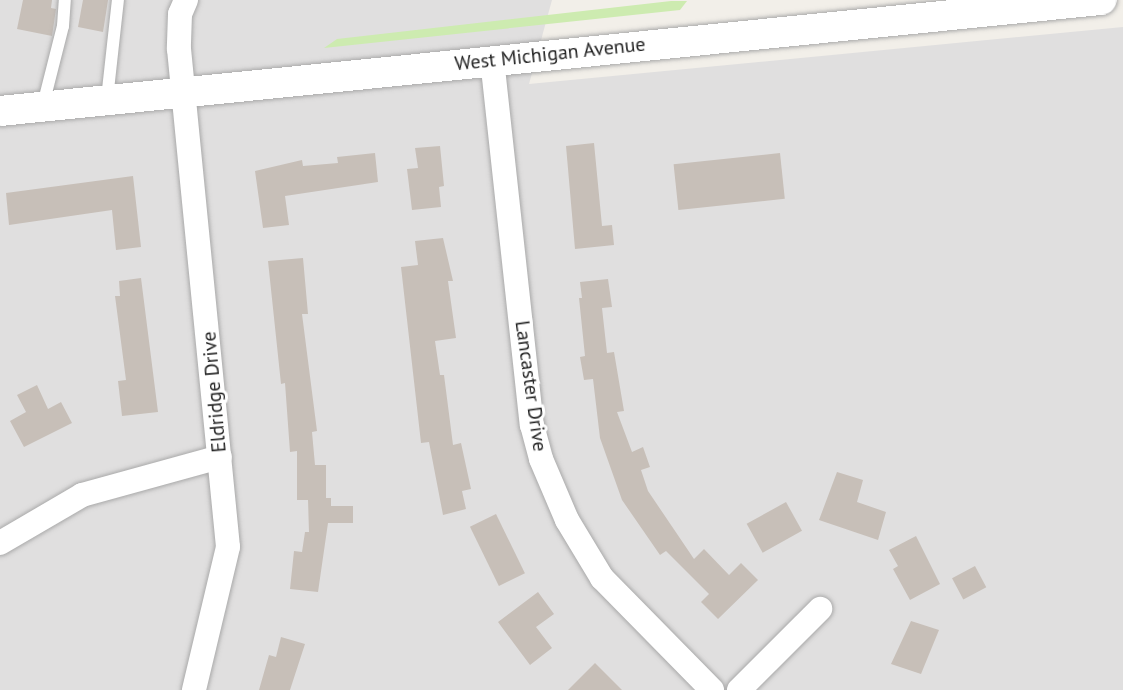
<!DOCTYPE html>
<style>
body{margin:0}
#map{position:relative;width:1123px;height:690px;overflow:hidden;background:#f2efe9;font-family:"PT Sans",sans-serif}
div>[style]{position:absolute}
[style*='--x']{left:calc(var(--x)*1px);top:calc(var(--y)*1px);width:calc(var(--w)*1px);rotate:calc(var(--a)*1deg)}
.residential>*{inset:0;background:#e0dfdf}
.grass>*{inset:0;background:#cdebb0}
.building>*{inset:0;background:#c7bfb8;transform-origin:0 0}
.roads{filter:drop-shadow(0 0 2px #a9a9a9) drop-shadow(0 0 2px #a9a9a9)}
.service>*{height:12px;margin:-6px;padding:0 6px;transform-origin:6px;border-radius:6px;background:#fff}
.minor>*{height:24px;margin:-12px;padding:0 12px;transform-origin:12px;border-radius:12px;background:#fff}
.tertiary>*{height:30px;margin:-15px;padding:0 15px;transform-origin:15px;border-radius:15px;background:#fff}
span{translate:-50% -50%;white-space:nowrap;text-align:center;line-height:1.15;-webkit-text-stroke:6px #fff;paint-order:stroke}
.street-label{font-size:20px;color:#222}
</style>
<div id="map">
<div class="residential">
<div style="clip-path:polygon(0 0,552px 0,529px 84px,1123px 27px,1123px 690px,0 690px)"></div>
</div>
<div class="grass">
<div style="clip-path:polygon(671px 1px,687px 1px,680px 10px,324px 48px,337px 39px)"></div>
</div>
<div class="building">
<div style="clip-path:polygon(23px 0,52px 0,51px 8px,56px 9px,52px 36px,17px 29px)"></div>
<div style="clip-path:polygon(83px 0,108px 0,103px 32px,78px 27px)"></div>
<div style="clip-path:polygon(594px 143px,602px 226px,612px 225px,614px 245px,575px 249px,566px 146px)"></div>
<div style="clip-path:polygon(440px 146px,444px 186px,439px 187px,441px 207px,412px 210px,407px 169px,418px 168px,415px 148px)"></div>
<div style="clip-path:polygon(375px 153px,378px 182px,285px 196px,289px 225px,263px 228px,255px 171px,302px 160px,303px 166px,338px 163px,337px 157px)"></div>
<div style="left:780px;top:153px;width:46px;height:107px;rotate:84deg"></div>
<div style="clip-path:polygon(133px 176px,141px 247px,116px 250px,112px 210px,9px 225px,6px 193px)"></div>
<div style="clip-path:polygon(443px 238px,453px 281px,448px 281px,456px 338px,435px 341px,440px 375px,444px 375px,453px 445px,461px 443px,471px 489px,462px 491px,466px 509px,443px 515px,429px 442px,421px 443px,401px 267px,418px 265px,415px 241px)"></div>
<div style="clip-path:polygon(303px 258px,308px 314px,302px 314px,317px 431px,312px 432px,315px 465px,326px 465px,326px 498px,331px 498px,331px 506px,353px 506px,353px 523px,328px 523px,318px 592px,290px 589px,294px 551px,302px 552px,305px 532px,309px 532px,308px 500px,297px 500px,297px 451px,290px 452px,285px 383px,281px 384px,268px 261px)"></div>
<div style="clip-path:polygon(141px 278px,158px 412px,122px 416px,118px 381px,126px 380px,115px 296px,120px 296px,119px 281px)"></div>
<div style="clip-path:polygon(608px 279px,612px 307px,602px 308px,607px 353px,614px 352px,624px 411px,617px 412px,632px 452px,643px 447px,650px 467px,641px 470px,648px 491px,694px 559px,704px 549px,729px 575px,741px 563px,758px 580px,718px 619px,701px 602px,709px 594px,666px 551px,660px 555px,622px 500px,600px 438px,593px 379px,584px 380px,580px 357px,585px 356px,579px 298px,582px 298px,580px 282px)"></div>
<div style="clip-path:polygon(37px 385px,48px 409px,61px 402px,72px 423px,24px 447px,10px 421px,26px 412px,17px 395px)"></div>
<div style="clip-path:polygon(837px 472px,863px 480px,857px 502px,886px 512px,878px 540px,819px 520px)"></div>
<div style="left:786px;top:502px;width:33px;height:45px;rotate:61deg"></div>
<div style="left:496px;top:514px;width:66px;height:29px;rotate:64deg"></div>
<div style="clip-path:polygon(916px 536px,940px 584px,910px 600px,893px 569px,898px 566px,889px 550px)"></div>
<div style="left:975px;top:566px;width:24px;height:26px;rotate:62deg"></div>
<div style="clip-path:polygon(538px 592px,554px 614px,536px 627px,552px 648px,530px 665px,498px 622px)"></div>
<div style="clip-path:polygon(911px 621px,939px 630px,921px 674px,891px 664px)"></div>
<div style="clip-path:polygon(281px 637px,305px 644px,290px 690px,259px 690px,269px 655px,276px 657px)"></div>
<div style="clip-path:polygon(595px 663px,622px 690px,568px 690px)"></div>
</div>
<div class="roads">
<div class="service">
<div style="--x:107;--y:99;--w:100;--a:-83.7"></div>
<div style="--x:43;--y:105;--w:81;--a:-75.8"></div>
<div style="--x:63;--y:26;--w:26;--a:-86"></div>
</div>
<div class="minor">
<div style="--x:186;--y:0;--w:15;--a:113"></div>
<div style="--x:180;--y:14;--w:35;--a:92"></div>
<div style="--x:179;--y:49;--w:500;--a:84.38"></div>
<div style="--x:228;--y:547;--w:147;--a:103.4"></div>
<div style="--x:492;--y:59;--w:368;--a:83.8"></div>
<div style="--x:532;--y:425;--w:35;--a:75"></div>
<div style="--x:541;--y:459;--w:66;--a:66.9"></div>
<div style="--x:567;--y:520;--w:68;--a:58.9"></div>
<div style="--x:602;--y:578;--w:157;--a:45.5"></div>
<div style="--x:0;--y:543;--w:95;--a:-30.3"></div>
<div style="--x:82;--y:495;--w:143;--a:-15.4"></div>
<div style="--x:739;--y:690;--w:115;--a:-45"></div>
</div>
<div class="tertiary">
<div style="--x:0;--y:111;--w:1107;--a:-5.76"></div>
</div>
</div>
<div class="street-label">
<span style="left:550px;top:54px;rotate:-6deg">West Michigan Avenue</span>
<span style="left:531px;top:386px;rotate:82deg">Lancaster Drive</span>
<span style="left:214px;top:392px;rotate:-95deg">Eldridge Drive</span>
</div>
</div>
